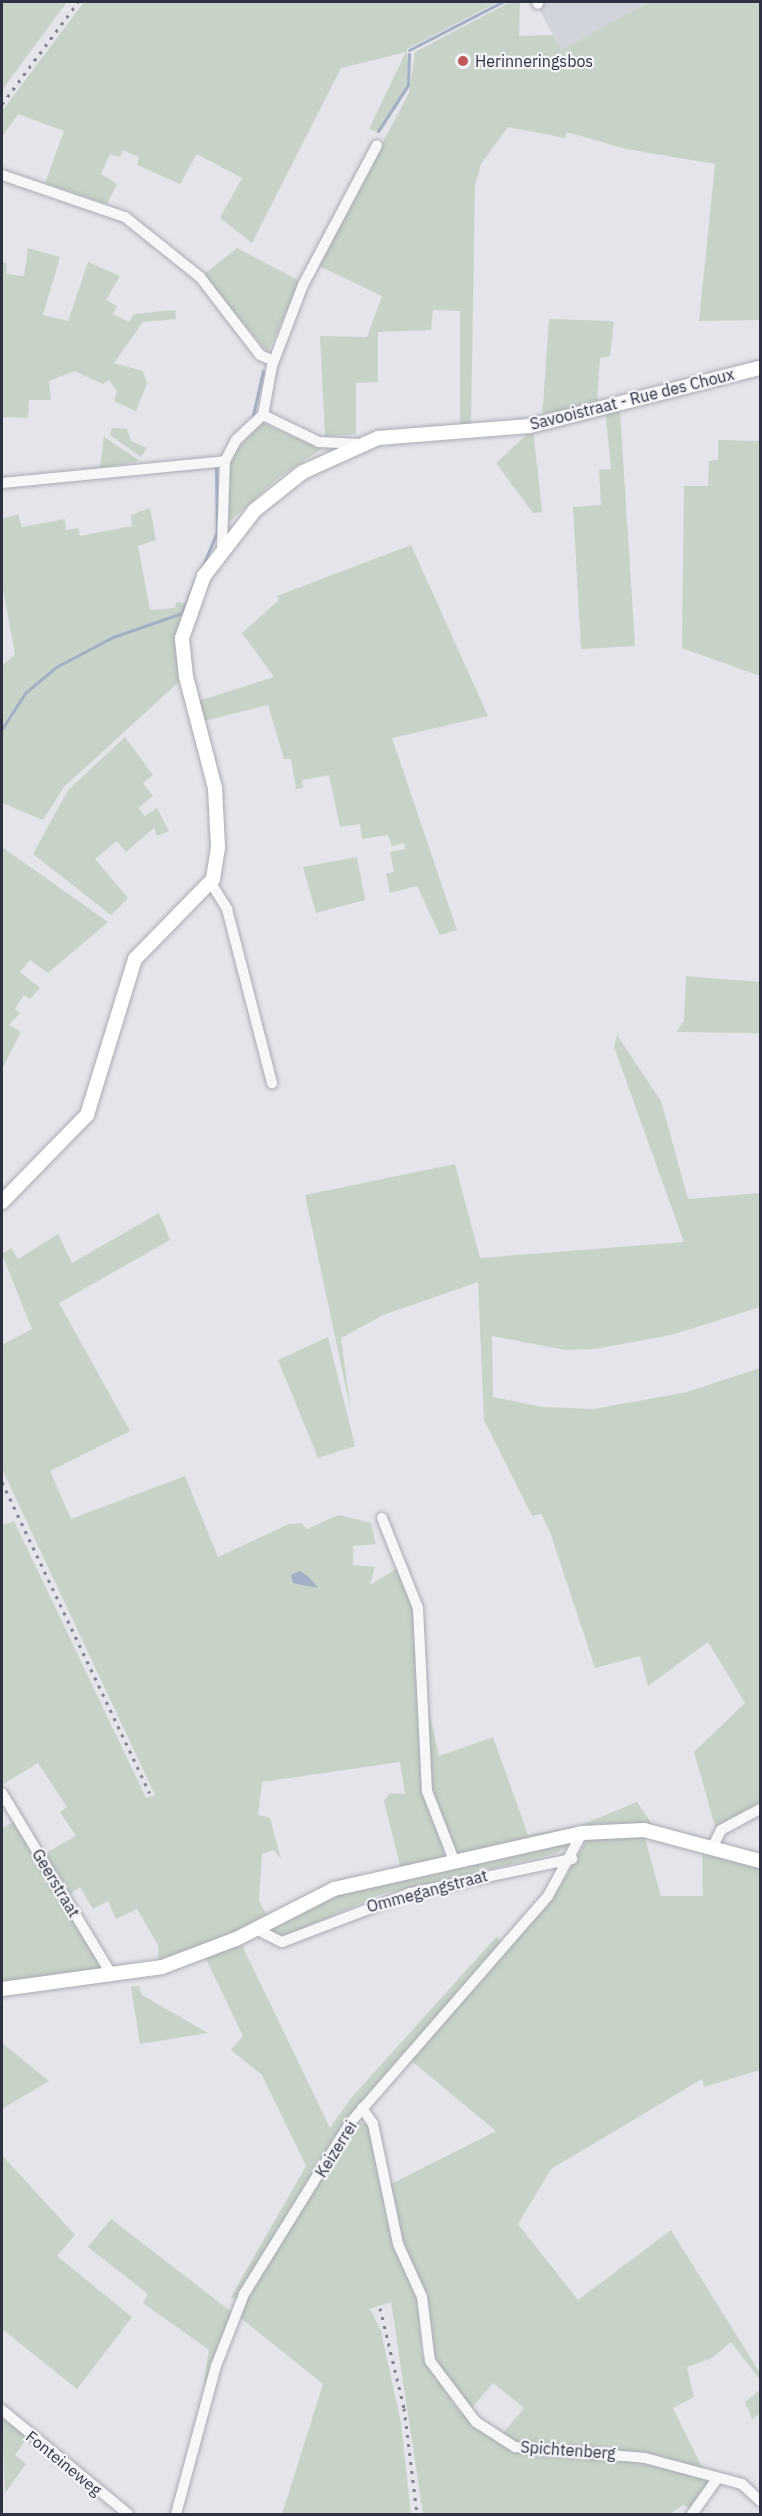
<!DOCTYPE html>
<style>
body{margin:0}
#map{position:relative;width:762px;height:2516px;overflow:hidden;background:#e4e5ea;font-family:"IBM Plex Sans",sans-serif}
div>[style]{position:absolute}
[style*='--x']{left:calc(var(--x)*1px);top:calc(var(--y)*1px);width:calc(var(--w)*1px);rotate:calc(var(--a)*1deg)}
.built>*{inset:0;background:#d2d4dc}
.green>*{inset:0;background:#c7d3c6}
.water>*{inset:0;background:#a3afc6}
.stream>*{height:3px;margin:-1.5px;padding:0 1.5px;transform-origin:1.5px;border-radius:1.5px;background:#a3afc6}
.roads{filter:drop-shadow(0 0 2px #a9abb4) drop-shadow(0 0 2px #a9abb4)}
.street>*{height:10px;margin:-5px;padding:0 5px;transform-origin:5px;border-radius:5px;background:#f6f7f9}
.secondary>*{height:14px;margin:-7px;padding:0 7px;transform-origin:7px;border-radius:7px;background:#fff}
.rail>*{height:3px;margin-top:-1.5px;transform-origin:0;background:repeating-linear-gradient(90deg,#7f8392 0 3px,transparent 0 9px)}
.dots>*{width:16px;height:16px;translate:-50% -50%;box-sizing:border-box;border:3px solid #f3f4f8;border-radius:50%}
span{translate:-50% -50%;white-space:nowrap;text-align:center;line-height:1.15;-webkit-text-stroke:4.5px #f3f4f8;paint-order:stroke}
.poi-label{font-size:16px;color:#2d3141}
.left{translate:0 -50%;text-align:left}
.street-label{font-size:16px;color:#2d3141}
.frame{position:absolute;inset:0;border:3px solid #2d3141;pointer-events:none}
</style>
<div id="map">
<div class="built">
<div style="clip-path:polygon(541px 2px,649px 2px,561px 50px,538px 7px)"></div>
</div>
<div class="green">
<div style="clip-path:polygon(2px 2px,67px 2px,2px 90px)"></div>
<div style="clip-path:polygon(84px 2px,498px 2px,407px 49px,410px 86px,380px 133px,369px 129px,406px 52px,341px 68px,252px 243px,220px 218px,242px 178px,197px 154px,180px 184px,137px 165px,139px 157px,123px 150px,120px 157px,110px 154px,101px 174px,117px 184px,107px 204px,45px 183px,64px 131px,18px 114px,2px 137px,2px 148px,2px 111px)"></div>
<div style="clip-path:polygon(510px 2px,520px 2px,519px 36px,553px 35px,561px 50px,649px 2px,760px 2px,760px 320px,699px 321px,715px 164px,626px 149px,567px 132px,565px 138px,508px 127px,481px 164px,475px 186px,471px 424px,460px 425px,460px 311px,433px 310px,431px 330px,378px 332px,378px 382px,356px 383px,356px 434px,325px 437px,320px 336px,367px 337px,382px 296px,317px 265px,409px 93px,415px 52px)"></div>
<div style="clip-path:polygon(28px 248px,60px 257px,43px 315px,68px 321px,88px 262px,120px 276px,106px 300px,117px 306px,113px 314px,129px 322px,134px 314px,175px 310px,176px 319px,143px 322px,114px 363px,143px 371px,147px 383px,136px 411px,114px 401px,117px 391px,109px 380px,103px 384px,74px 371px,49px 381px,51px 400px,29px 400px,28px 418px,2px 417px,2px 262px,7px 263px,6px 274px,24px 276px)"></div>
<div style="clip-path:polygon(237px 248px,300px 281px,268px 352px,202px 276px)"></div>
<div style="clip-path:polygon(549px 319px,614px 321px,610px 356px,600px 358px,597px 401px,542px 419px)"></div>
<div style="clip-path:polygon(648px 396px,650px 404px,620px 410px,635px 646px,581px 649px,573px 507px,601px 505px,599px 470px,611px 469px,605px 408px)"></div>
<div style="clip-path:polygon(262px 423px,322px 449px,278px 478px,226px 525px,230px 457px)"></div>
<div style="clip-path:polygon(112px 428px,127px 429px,131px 441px,147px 448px,141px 457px,110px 435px)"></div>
<div style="clip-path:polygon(533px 429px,542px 512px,533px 513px,496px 463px)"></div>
<div style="clip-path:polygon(104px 436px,107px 439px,140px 461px,100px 468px)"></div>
<div style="clip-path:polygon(718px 440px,760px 441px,760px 676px,682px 648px,684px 486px,708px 486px,709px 461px,718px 460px)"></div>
<div style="clip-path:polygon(150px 508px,156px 540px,138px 546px,150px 610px,175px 608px,176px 602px,188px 604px,175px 646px,182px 679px,64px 787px,43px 820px,2px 803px,2px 666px,15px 654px,2px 584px,2px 519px,18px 514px,22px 527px,65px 519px,66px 530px,78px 528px,80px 536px,132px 526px,131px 515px)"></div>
<div style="clip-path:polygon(411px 545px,488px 716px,392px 738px,457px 930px,440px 935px,417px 886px,390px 893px,386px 874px,394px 872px,390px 852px,405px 849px,404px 843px,392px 846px,388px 835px,362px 839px,360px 824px,340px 827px,329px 775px,302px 780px,303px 788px,296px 789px,291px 759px,284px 759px,268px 705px,204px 721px,198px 701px,274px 677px,242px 633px,279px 600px,277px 596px)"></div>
<div style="clip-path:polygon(125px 737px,153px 775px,143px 783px,153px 796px,138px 808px,145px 816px,157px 808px,169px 831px,157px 836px,154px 828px,126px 852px,117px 841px,95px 859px,128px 898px,111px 915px,33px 854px,68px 790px)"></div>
<div style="clip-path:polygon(2px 847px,108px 922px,48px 973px,30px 960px,20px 972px,40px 988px,30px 999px,24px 995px,15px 1009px,20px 1013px,9px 1025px,21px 1032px,2px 1069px)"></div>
<div style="clip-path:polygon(357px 857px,365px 900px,316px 913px,303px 867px)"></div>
<div style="clip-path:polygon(686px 976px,760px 982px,760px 1033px,676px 1032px,684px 1021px)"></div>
<div style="clip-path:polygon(617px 1035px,661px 1101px,688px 1199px,760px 1193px,760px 1307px,671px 1335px,595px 1349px,565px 1350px,492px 1336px,493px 1397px,542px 1407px,594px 1409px,687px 1392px,760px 1368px,760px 1807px,716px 1830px,694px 1752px,745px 1703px,708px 1642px,648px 1686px,640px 1656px,595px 1668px,550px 1532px,541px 1514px,532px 1516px,484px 1420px,478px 1282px,383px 1315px,341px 1338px,351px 1412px,305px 1195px,455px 1164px,480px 1258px,684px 1242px,614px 1047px)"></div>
<div style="clip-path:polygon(159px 1213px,170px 1240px,59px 1303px,130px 1431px,50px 1471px,71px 1519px,185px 1476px,218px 1557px,289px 1524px,301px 1523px,307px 1529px,339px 1515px,371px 1523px,376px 1544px,353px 1546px,353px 1565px,375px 1567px,370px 1585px,399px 1567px,415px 1615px,426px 1799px,433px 1825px,438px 1824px,432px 1805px,427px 1703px,439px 1756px,493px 1737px,528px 1835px,579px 1826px,637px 1802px,654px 1827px,457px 1856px,447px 1846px,442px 1848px,447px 1860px,401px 1869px,384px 1801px,390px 1793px,405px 1794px,400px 1762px,262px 1782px,258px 1815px,270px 1818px,281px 1859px,274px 1850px,262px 1854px,259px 1900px,268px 1918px,220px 1942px,159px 1963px,158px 1945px,137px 1909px,116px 1919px,108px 1901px,93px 1909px,80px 1887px,67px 1896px,42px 1855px,76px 1836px,60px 1812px,67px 1807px,38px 1763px,2px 1785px,2px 1525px,14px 1521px,146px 1798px,155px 1795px,2px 1469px,2px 1345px,32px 1329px,2px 1254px,11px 1248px,18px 1259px,58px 1234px,72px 1263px)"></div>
<div style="clip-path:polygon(328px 1337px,355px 1446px,318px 1458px,278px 1360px)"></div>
<div style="clip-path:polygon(15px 1821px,105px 1971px,2px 1987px,2px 1828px)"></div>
<div style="clip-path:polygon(644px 1835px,661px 1896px,703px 1896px,702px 1847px,760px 1866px,760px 2070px,704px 2087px,702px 2079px,551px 2169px,518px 2224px,578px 2300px,671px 2230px,760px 2373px,760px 2380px,731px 2342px,712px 2358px,687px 2367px,694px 2397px,673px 2408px,704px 2471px,517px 2444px,496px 2429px,503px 2433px,524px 2408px,493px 2383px,470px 2410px,433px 2359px,387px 2186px,496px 2131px,408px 2058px,559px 1887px,587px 1840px)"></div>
<div style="clip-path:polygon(574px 1842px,555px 1854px,382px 1894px,286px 1936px,270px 1931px,337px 1893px)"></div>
<div style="clip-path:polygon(497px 1936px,502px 1944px,361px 2104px,238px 2301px,231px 2297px,306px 2166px,262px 2075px,231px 2050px,243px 2036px,205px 1957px,241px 1943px,330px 2128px,351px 2098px)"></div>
<div style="clip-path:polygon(139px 1986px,142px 1995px,208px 2033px,140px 2044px,131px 1987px)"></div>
<div style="clip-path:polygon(2px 2043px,49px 2081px,2px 2109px)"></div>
<div style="clip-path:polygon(356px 2122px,367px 2124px,371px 2132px,418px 2300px,422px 2356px,456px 2407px,501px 2444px,641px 2462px,709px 2480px,693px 2510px,683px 2505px,670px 2514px,423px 2514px,391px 2302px,370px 2309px,381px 2331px,401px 2423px,411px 2514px,282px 2514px,323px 2384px,237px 2315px)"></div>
<div style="clip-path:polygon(2px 2155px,75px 2235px,57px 2256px,132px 2317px,77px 2389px,2px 2329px)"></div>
<div style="clip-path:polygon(111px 2219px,233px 2313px,209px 2384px,204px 2383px,209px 2350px,143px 2303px,148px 2294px,88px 2247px)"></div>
<div style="clip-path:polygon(760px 2390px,760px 2414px,752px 2419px,745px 2402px)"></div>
<div style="clip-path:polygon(2px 2414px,28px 2437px,15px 2455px,26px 2464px,5px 2493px)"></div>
</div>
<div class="water">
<div style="clip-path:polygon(300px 1571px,309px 1577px,318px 1588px,293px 1583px,291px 1575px)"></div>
</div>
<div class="stream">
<div style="--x:409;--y:50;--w:105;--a:-27.3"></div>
<div style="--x:378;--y:131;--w:55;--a:-56.9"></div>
<div style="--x:408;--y:85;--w:31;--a:-88"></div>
<div style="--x:253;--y:415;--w:45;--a:-77.2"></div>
<div style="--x:201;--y:570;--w:41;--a:-67.2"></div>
<div style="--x:217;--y:532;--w:64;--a:-90.9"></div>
<div style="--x:2;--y:729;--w:43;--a:-57.4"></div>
<div style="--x:25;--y:693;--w:40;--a:-40"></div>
<div style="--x:56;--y:667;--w:64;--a:-27.8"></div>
<div style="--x:113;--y:637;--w:73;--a:-19.2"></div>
<div style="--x:182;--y:613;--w:38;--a:-68"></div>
</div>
<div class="roads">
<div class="street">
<div style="--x:537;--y:2;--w:2;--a:63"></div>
<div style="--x:2;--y:175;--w:130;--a:18.9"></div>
<div style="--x:125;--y:217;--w:96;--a:38.7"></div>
<div style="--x:200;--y:277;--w:98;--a:52.4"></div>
<div style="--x:260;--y:355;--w:15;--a:23"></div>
<div style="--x:263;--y:415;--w:50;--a:-79.6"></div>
<div style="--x:272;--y:366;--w:87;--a:-69.1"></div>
<div style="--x:303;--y:285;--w:158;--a:-62.1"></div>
<div style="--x:263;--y:415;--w:62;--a:25.7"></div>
<div style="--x:319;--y:442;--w:42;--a:2.7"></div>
<div style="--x:2;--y:483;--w:224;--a:-5.6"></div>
<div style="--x:222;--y:546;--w:85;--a:-88"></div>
<div style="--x:225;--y:461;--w:24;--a:-62"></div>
<div style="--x:236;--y:440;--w:37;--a:-43"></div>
<div style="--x:211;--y:883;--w:31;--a:58"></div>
<div style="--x:227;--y:909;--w:180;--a:75.5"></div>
<div style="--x:382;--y:1518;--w:97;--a:68.2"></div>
<div style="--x:418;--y:1608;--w:183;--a:87.2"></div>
<div style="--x:427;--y:1791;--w:77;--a:68.7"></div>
<div style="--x:2;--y:1793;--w:211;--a:58.9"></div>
<div style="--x:713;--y:1846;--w:18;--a:-63"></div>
<div style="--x:721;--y:1830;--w:44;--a:-28.3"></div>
<div style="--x:256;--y:1929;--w:29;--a:27"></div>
<div style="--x:282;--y:1942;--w:137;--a:-20.9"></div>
<div style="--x:410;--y:1893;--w:166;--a:-11.9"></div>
<div style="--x:362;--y:2108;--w:19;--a:55"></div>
<div style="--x:373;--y:2124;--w:123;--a:78.2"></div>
<div style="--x:398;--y:2244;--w:58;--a:65.6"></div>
<div style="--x:422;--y:2297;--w:64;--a:82.9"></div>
<div style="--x:430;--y:2361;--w:76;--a:53"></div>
<div style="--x:476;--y:2422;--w:46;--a:32.7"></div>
<div style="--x:515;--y:2447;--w:130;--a:4.8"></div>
<div style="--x:645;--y:2458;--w:100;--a:15"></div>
<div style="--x:742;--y:2484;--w:25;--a:43"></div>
<div style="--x:2;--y:2410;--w:163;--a:39.5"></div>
<div style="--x:176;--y:2514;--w:153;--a:-74.9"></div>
<div style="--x:216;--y:2366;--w:77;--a:-68.7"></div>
<div style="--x:244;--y:2294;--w:201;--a:-58.2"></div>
<div style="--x:350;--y:2123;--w:301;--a:-48.9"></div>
<div style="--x:548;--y:1896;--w:72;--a:-61.6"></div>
<div style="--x:692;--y:2514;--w:43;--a:-54.5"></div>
</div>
<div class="secondary">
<div style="--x:2;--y:1202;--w:122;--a:-45.7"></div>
<div style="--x:87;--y:1115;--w:163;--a:-72.9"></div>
<div style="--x:135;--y:959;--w:112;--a:-45.7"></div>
<div style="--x:213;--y:879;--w:32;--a:-81"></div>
<div style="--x:218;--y:847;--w:59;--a:-92.9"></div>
<div style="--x:215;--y:788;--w:115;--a:-104.6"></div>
<div style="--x:186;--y:677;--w:39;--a:-96"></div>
<div style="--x:182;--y:638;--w:66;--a:-70.5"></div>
<div style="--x:204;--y:576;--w:83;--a:-52.3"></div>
<div style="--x:255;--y:510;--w:61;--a:-38.4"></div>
<div style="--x:303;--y:472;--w:82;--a:-24.4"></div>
<div style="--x:378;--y:438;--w:152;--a:-4.5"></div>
<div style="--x:530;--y:426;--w:237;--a:-14.2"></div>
<div style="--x:2;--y:1989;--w:162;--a:-7.8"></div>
<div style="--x:162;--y:1967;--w:79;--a:-20.7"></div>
<div style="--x:236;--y:1939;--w:110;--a:-27"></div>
<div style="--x:334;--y:1889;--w:254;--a:-12.7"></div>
<div style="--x:582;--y:1833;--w:62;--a:-2.8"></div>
<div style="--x:644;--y:1830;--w:120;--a:15"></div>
</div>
</div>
<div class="rail">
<div style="--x:2;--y:104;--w:127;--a:-53.3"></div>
<div style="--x:2;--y:1482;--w:344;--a:64.6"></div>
<div style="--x:380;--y:2308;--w:103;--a:76.5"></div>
<div style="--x:404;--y:2408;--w:107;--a:83"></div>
</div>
<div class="dots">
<div style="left:463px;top:61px;background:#c05858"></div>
</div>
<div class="poi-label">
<span class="left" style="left:475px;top:61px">Herinneringsbos</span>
</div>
<div class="street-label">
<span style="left:632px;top:399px;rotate:-14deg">Savooistraat - Rue des Choux</span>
<span style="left:56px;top:1883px;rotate:59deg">Geerstraat</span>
<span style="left:427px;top:1891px;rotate:-15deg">Ommegangstraat</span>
<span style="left:336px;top:2149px;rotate:-58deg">Keizerrei</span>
<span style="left:568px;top:2450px;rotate:4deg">Spichtenberg</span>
<span style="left:64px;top:2463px;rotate:39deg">Fonteineweg</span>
</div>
<div class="frame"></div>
</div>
